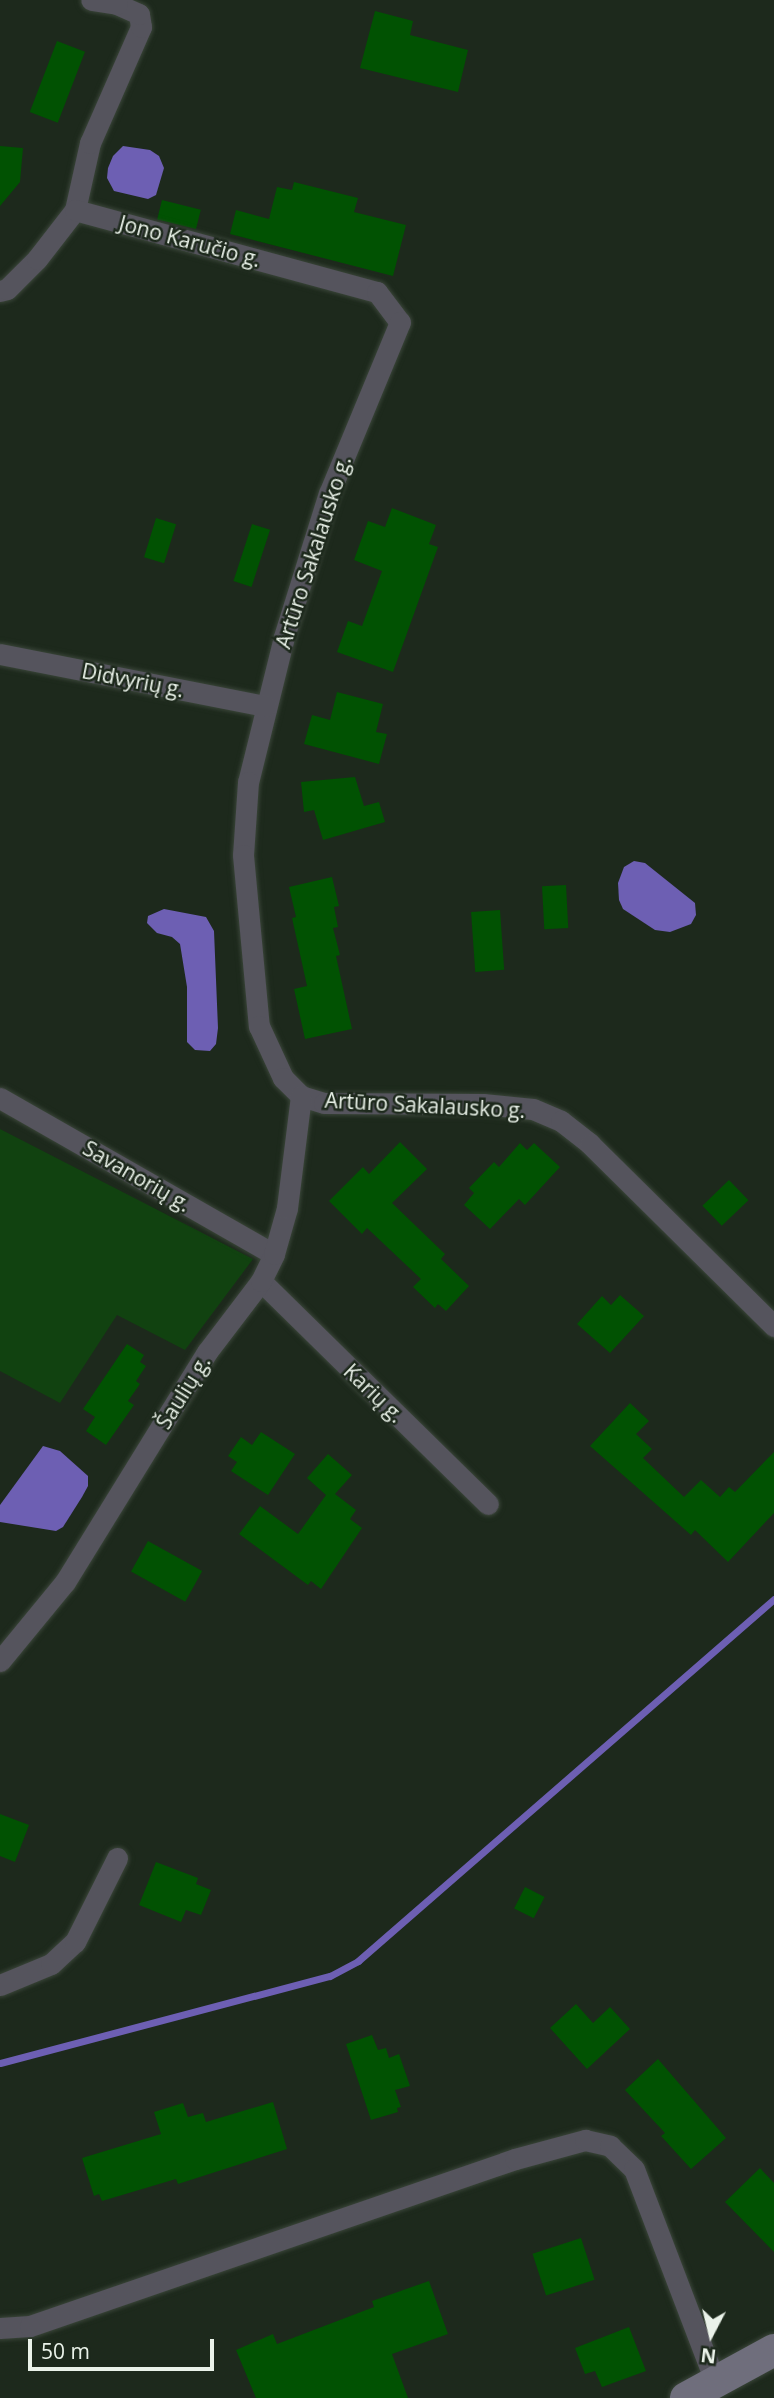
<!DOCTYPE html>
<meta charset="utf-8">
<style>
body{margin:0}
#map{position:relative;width:774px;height:2398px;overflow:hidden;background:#1d291c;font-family:"Open Sans",sans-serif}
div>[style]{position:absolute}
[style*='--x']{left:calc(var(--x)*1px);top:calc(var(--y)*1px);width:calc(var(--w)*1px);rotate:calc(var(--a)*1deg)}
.green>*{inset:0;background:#114210}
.water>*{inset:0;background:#6d5fb3}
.stream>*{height:7px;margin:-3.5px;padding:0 3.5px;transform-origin:3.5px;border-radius:3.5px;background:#6d5fb3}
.building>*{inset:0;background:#015202;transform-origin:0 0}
.roads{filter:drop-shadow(0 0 2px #3a4539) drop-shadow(0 0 2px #3a4539)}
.minor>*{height:21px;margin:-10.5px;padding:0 10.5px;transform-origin:10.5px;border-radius:10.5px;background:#55545d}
.secondary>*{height:32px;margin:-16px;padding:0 16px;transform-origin:16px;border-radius:16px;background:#6f6e7c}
span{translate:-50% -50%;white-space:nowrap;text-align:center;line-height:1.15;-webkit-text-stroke:5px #1d291c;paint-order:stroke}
.street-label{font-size:21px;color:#eaf2e9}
.north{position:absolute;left:676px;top:2300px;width:70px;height:70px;-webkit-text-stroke:5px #1d291c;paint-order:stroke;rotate:187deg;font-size:19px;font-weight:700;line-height:28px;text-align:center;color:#eaf2e9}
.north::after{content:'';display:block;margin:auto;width:24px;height:32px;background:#eaf2e9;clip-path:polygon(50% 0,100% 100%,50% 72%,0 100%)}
.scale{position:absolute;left:28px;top:2339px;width:186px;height:32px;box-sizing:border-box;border:4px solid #eaf2e9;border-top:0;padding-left:9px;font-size:21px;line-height:24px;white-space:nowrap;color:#eaf2e9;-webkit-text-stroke:5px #1d291c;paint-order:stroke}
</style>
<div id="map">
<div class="green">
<div style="clip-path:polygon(0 1129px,253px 1259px,185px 1350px,117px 1315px,60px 1403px,0 1371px)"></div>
</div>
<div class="water">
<div style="clip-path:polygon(123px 146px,150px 150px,159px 156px,164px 168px,156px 195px,148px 199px,114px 191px,107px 178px,108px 168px,113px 156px)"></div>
<div style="clip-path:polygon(634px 861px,645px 863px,695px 903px,696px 915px,691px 924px,670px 932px,655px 930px,623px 909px,619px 900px,618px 883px,624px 867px)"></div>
<div style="clip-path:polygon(164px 909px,206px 917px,214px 931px,218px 1028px,216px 1044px,210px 1051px,195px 1050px,187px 1042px,187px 987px,180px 944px,172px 937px,157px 933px,147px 923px,148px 916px)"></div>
<div style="clip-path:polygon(43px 1446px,60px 1451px,88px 1476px,88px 1486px,82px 1497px,63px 1527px,56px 1531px,0 1522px,0 1505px)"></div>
</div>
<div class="stream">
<div style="--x:0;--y:2063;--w:341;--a:-14.8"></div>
<div style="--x:330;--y:1976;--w:32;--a:-28"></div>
<div style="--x:358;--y:1961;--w:551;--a:-41.03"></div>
</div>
<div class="building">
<div style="clip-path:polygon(375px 11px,413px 21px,410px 35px,468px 50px,458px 92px,360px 68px)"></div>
<div style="left:57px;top:41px;width:30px;height:76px;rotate:21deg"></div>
<div style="clip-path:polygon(0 146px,23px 148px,20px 182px,0 206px)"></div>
<div style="clip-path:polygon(294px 182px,358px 198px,354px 212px,406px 225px,393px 276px,230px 234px,236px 210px,269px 219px,277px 187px,292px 190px)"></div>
<div style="left:162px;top:200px;width:40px;height:20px;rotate:14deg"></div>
<div style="clip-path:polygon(392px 508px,436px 525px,429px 544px,438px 547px,393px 672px,337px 652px,348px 621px,362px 626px,382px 571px,354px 560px,368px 521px,385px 527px)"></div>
<div style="left:156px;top:518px;width:21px;height:41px;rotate:17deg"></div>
<div style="left:252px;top:524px;width:19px;height:60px;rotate:18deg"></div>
<div style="clip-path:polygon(337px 692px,383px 704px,376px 732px,387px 734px,379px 764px,304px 744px,312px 715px,330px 720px)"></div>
<div style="clip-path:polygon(355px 777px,364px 806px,379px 802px,385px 822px,323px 840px,314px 810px,304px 812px,301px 782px)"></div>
<div style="clip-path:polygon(332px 877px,339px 906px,334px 907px,338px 927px,333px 928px,340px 955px,336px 956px,352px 1029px,305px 1039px,294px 989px,307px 986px,292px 918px,296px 917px,289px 887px)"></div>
<div style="left:566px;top:885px;width:43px;height:24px;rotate:87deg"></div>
<div style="left:500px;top:910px;width:60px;height:29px;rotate:86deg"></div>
<div style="clip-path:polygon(400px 1142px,427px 1169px,392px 1203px,445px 1254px,441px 1259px,469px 1286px,446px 1311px,438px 1304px,435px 1308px,413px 1287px,421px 1279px,367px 1228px,362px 1234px,329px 1201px,363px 1167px,369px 1174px)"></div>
<div style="clip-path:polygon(520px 1143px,527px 1150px,534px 1143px,560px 1167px,525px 1205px,519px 1199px,490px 1229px,464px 1205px,474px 1193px,469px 1188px,494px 1162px,499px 1167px)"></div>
<div style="left:729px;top:1180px;width:28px;height:37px;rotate:46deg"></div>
<div style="clip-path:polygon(620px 1295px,644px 1316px,610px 1353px,577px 1324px,602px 1296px,611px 1305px)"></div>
<div style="clip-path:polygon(127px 1344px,144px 1355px,140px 1362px,146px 1366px,136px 1381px,140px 1384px,128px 1401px,134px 1405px,106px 1445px,86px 1431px,95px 1417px,83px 1409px)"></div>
<div style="clip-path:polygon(630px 1403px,649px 1421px,636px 1434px,652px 1449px,643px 1458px,684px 1497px,701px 1480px,720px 1497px,729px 1487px,735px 1492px,774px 1452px,774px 1513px,728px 1562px,695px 1530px,691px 1535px,590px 1446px)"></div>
<div style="clip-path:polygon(261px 1432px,295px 1454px,268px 1495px,231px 1471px,237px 1462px,228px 1456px,241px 1437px,252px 1445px)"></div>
<div style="clip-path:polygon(328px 1454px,352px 1475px,335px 1494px,356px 1510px,350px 1519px,362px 1528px,321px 1589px,311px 1581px,308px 1585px,239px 1534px,260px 1506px,298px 1534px,326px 1495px,307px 1478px)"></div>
<div style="left:148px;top:1541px;width:62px;height:35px;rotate:29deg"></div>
<div style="clip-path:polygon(0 1814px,29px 1825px,15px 1862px,0 1856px)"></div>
<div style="clip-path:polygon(156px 1862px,198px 1878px,196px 1884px,211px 1890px,201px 1915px,186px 1910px,181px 1922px,139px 1905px)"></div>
<div style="left:525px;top:1887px;width:22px;height:24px;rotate:27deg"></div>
<div style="clip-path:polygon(576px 2004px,593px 2023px,610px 2007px,630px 2029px,587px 2069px,550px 2028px)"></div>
<div style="clip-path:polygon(372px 2035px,378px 2050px,386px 2048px,389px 2058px,399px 2054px,410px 2086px,395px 2090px,401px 2107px,397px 2108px,398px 2112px,371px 2120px,346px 2044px)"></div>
<div style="clip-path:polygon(658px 2059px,726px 2138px,691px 2169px,661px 2136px,665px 2133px,625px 2090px)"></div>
<div style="clip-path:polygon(273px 2102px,287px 2149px,178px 2184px,176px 2179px,102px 2201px,99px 2194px,94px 2196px,82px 2158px,161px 2134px,154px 2112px,183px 2103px,188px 2117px,203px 2113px,206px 2122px)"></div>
<div style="clip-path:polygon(760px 2168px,774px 2183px,774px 2252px,725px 2202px)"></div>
<div style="left:581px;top:2238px;width:44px;height:51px;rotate:72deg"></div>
<div style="clip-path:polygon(429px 2281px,448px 2334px,392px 2354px,408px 2398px,256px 2398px,236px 2350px,273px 2334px,277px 2344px,374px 2307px,372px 2301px)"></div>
<div style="clip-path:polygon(629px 2327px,646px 2371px,602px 2387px,595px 2371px,585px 2374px,575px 2348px)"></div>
</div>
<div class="roads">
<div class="minor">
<div style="--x:75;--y:210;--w:69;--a:-77.4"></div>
<div style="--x:90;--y:143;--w:127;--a:-66.3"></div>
<div style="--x:141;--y:27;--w:13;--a:-99"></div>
<div style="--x:139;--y:14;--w:24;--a:-156"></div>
<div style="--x:117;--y:4;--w:26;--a:-171"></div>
<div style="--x:0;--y:291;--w:7;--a:-16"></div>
<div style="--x:7;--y:289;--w:42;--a:-45"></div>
<div style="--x:37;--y:259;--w:62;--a:-52.2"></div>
<div style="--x:75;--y:210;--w:313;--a:15.2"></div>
<div style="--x:377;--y:292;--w:38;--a:53"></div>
<div style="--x:400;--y:322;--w:185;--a:112.5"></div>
<div style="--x:329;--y:493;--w:151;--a:107.4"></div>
<div style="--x:284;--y:637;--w:149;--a:103.9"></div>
<div style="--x:248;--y:782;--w:73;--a:93.9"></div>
<div style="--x:243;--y:855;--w:172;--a:84.7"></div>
<div style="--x:259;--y:1026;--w:57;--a:65.2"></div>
<div style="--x:283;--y:1078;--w:25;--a:45"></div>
<div style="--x:301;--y:1096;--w:24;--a:17"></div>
<div style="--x:324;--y:1103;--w:159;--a:0.4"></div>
<div style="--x:483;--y:1104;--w:50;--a:5.7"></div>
<div style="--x:533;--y:1109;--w:30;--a:23"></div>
<div style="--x:561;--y:1121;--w:37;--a:38"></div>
<div style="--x:590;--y:1144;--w:259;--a:44.7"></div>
<div style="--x:0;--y:654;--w:271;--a:11.1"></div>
<div style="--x:0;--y:1098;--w:315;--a:29.7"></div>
<div style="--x:261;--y:1281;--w:318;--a:44.5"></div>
<div style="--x:0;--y:1661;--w:102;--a:-50.6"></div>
<div style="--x:65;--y:1582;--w:270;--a:-58.3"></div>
<div style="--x:207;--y:1352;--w:89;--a:-52.7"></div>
<div style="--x:261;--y:1281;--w:30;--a:-64"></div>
<div style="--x:274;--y:1254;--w:48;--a:-74.2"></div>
<div style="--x:287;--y:1208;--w:113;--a:-82.9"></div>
<div style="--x:0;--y:1985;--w:55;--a:-22.4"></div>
<div style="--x:51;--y:1964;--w:33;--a:-43"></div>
<div style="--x:75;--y:1942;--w:94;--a:-63.4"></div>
<div style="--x:0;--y:2328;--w:30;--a:-4"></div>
<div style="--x:30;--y:2326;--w:513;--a:-19"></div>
<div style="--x:515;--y:2159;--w:73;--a:-15.2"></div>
<div style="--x:585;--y:2140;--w:26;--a:13"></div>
<div style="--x:610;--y:2146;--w:33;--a:44"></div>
<div style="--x:634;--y:2169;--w:227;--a:69.1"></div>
</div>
<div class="secondary">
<div style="--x:686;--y:2398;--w:100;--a:-28.6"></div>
</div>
</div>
<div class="street-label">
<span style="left:190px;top:241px;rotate:15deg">Jono Karučio g.</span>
<span style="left:313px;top:552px;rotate:-72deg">Artūro Sakalausko g.</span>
<span style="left:133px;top:680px;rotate:11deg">Didvyrių g.</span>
<span style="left:425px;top:1105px;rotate:3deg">Artūro Sakalausko g.</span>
<span style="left:137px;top:1176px;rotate:30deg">Savanorių g.</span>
<span style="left:183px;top:1392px;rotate:-58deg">Šaulių g.</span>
<span style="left:374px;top:1393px;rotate:44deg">Karių g.</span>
</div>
<div class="north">N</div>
<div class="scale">50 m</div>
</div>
